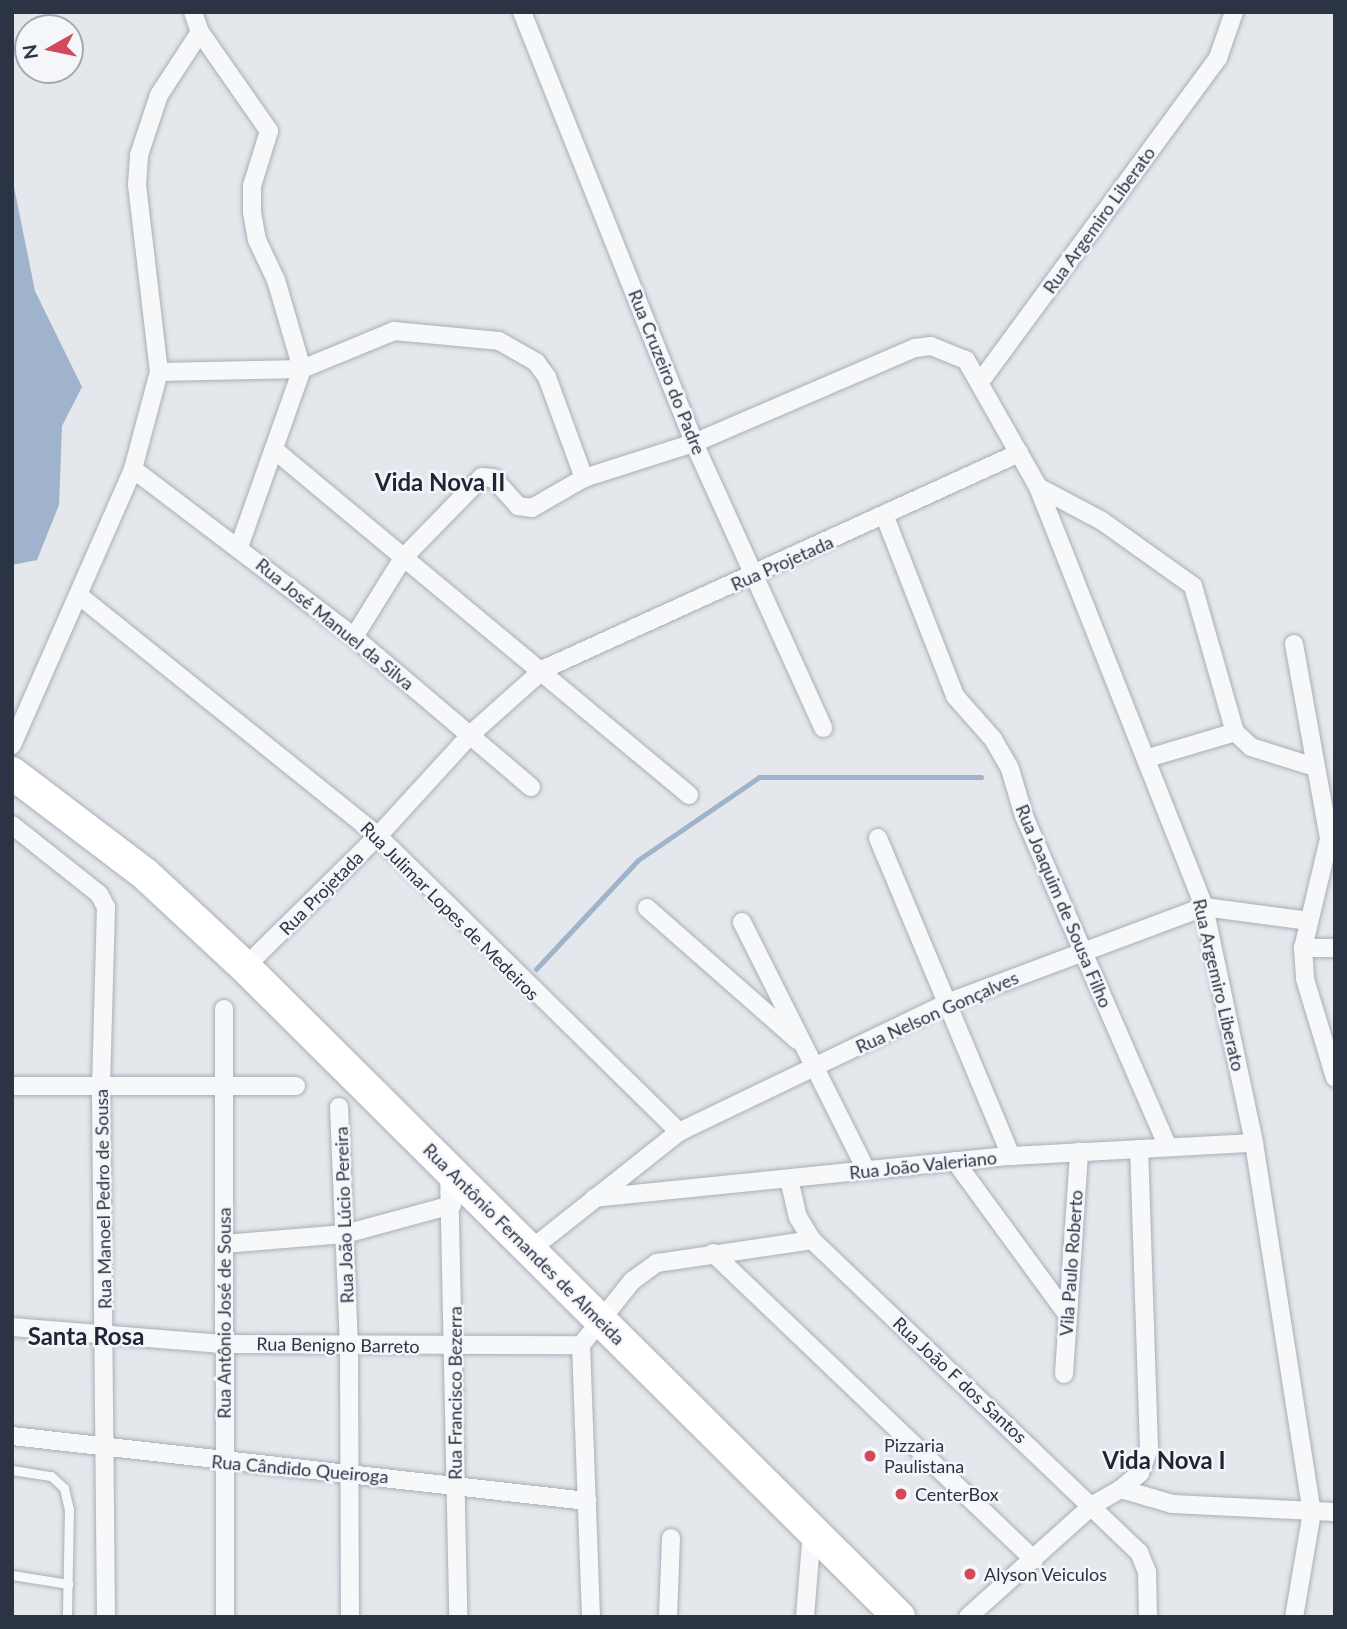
<!DOCTYPE html>
<meta charset="utf-8">
<style>
body{margin:0}
#map{position:relative;width:1347px;height:1629px;overflow:hidden;background:#e4e7ec;font-family:Lato,sans-serif}
div>[style]{position:absolute}
[style*='--x']{left:calc(var(--x)*1px);top:calc(var(--y)*1px);width:calc(var(--w)*1px);rotate:calc(var(--a)*1deg)}
.water>*{inset:0;background:#9fb4cc}
.stream>*{height:5px;margin:-2.5px;padding:0 2.5px;transform-origin:2.5px;border-radius:2.5px;background:#9fb4cc}
.roads{filter:drop-shadow(0 0 2px #a9aeb7) drop-shadow(0 0 2px #a9aeb7)}
.lane>*{height:9px;margin:-4.5px;padding:0 4.5px;transform-origin:4.5px;border-radius:4.5px;background:#f7f8fa}
.street>*{height:18px;margin:-9px;padding:0 9px;transform-origin:9px;border-radius:9px;background:#f7f8fa}
.highway>*{height:32px;margin:-16px;padding:0 16px;transform-origin:16px;border-radius:16px;background:#fff}
.dots>*{width:19px;height:19px;translate:-50% -50%;box-sizing:border-box;border:4px solid #f4f6f9;border-radius:50%}
span{translate:-50% -50%;white-space:nowrap;text-align:center;line-height:1.15;-webkit-text-stroke:5px #f4f6f9;paint-order:stroke}
.street-label{font-size:18px;color:#2b3445}
.poi-label{font-size:18px;color:#2b3445}
.left{translate:0 -50%;text-align:left}
.district-label{font-size:24px;color:#1d2536;font-weight:700}
.frame{position:absolute;inset:0;border:14px solid #2b3445;pointer-events:none}
.north{position:absolute;left:14px;top:14px;width:70px;height:70px;box-sizing:border-box;background:#f4f6f9;border:2px solid #a4a8b1;border-radius:50%;rotate:261deg;font-size:19px;font-weight:700;line-height:28px;text-align:center;color:#2b3445}
.north::after{content:'';display:block;margin:auto;width:24px;height:32px;background:#d1495b;clip-path:polygon(50% 0,100% 100%,50% 72%,0 100%)}
</style>
<div id="map">
<div class="water">
<div style="clip-path:polygon(12px 177px,35px 291px,82px 387px,62px 426px,59px 505px,37px 560px,12px 565px)"></div>
</div>
<div class="stream">
<div style="--x:536;--y:969;--w:149;--a:-46.9"></div>
<div style="--x:638;--y:860;--w:147;--a:-34.4"></div>
<div style="--x:759;--y:777;--w:222;--a:0"></div>
</div>
<div class="roads">
<div class="lane">
<div style="--x:12;--y:1470;--w:39;--a:9"></div>
<div style="--x:51;--y:1476;--w:18;--a:43"></div>
<div style="--x:64;--y:1488;--w:22;--a:77"></div>
<div style="--x:69;--y:1509;--w:108;--a:91.1"></div>
<div style="--x:12;--y:1575;--w:57;--a:9.1"></div>
</div>
<div class="street">
<div style="--x:193;--y:12;--w:21;--a:71"></div>
<div style="--x:200;--y:32;--w:121;--a:55.1"></div>
<div style="--x:269;--y:131;--w:58;--a:107.2"></div>
<div style="--x:252;--y:186;--w:26;--a:90"></div>
<div style="--x:252;--y:212;--w:28;--a:80"></div>
<div style="--x:257;--y:240;--w:44;--a:64.6"></div>
<div style="--x:276;--y:280;--w:93;--a:73.7"></div>
<div style="--x:302;--y:369;--w:189;--a:109.5"></div>
<div style="--x:522;--y:12;--w:464;--a:68.2"></div>
<div style="--x:694;--y:443;--w:313;--a:65.6"></div>
<div style="--x:159;--y:372;--w:143;--a:-1.2"></div>
<div style="--x:302;--y:369;--w:100;--a:-22.4"></div>
<div style="--x:394;--y:331;--w:105;--a:5.4"></div>
<div style="--x:499;--y:341;--w:43;--a:29.6"></div>
<div style="--x:536;--y:362;--w:19;--a:54"></div>
<div style="--x:547;--y:377;--w:108;--a:69.9"></div>
<div style="--x:980;--y:382;--w:402;--a:-53.7"></div>
<div style="--x:1218;--y:58;--w:49;--a:-70.8"></div>
<div style="--x:277;--y:452;--w:536;--a:39.78"></div>
<div style="--x:133;--y:469;--w:278;--a:37.2"></div>
<div style="--x:354;--y:637;--w:232;--a:40.3"></div>
<div style="--x:1038;--y:487;--w:72;--a:28"></div>
<div style="--x:1102;--y:521;--w:112;--a:35.5"></div>
<div style="--x:1193;--y:586;--w:152;--a:74"></div>
<div style="--x:885;--y:517;--w:192;--a:68.6"></div>
<div style="--x:955;--y:696;--w:57;--a:48.5"></div>
<div style="--x:993;--y:739;--w:34;--a:60"></div>
<div style="--x:1010;--y:769;--w:49;--a:73.4"></div>
<div style="--x:1024;--y:816;--w:361;--a:66.5"></div>
<div style="--x:81;--y:597;--w:381;--a:38.8"></div>
<div style="--x:378;--y:836;--w:422;--a:44.5"></div>
<div style="--x:354;--y:637;--w:93;--a:-58.2"></div>
<div style="--x:403;--y:558;--w:113;--a:-45.7"></div>
<div style="--x:482;--y:477;--w:11;--a:5"></div>
<div style="--x:493;--y:478;--w:38;--a:48"></div>
<div style="--x:518;--y:506;--w:14;--a:8"></div>
<div style="--x:532;--y:508;--w:60;--a:-30"></div>
<div style="--x:584;--y:478;--w:115;--a:-17.7"></div>
<div style="--x:694;--y:443;--w:241;--a:-23.3"></div>
<div style="--x:915;--y:348;--w:16;--a:-7"></div>
<div style="--x:931;--y:346;--w:38;--a:22"></div>
<div style="--x:966;--y:360;--w:146;--a:60.4"></div>
<div style="--x:1038;--y:487;--w:452;--a:68.4"></div>
<div style="--x:1204;--y:907;--w:241;--a:78"></div>
<div style="--x:1254;--y:1143;--w:374;--a:81.1"></div>
<div style="--x:1312;--y:1512;--w:107;--a:99.7"></div>
<div style="--x:1294;--y:644;--w:198;--a:79.8"></div>
<div style="--x:1329;--y:839;--w:112;--a:103.4"></div>
<div style="--x:1303;--y:948;--w:31;--a:86"></div>
<div style="--x:1305;--y:979;--w:103;--a:73.1"></div>
<div style="--x:12;--y:745;--w:301;--a:-66.3"></div>
<div style="--x:133;--y:469;--w:100;--a:-75"></div>
<div style="--x:159;--y:372;--w:188;--a:-96.7"></div>
<div style="--x:137;--y:185;--w:30;--a:-86"></div>
<div style="--x:139;--y:155;--w:63;--a:-71.6"></div>
<div style="--x:159;--y:95;--w:75;--a:-56.9"></div>
<div style="--x:1148;--y:758;--w:91;--a:-16.6"></div>
<div style="--x:1235;--y:732;--w:22;--a:43"></div>
<div style="--x:1251;--y:747;--w:67;--a:17.4"></div>
<div style="--x:12;--y:825;--w:111;--a:38.4"></div>
<div style="--x:99;--y:894;--w:15;--a:62"></div>
<div style="--x:106;--y:907;--w:182;--a:91.6"></div>
<div style="--x:101;--y:1089;--w:528;--a:89.46"></div>
<div style="--x:878;--y:838;--w:345;--a:67.3"></div>
<div style="--x:647;--y:908;--w:200;--a:41.3"></div>
<div style="--x:742;--y:922;--w:277;--a:63.4"></div>
<div style="--x:1303;--y:948;--w:32;--a:0"></div>
<div style="--x:245;--y:967;--w:187;--a:-44.6"></div>
<div style="--x:378;--y:836;--w:138;--a:-47.6"></div>
<div style="--x:471;--y:734;--w:98;--a:-41.7"></div>
<div style="--x:544;--y:669;--w:522;--a:-24.45"></div>
<div style="--x:224;--y:1009;--w:608;--a:89.91"></div>
<div style="--x:12;--y:1086;--w:284;--a:0"></div>
<div style="--x:339;--y:1107;--w:235;--a:87.6"></div>
<div style="--x:349;--y:1342;--w:275;--a:89.8"></div>
<div style="--x:955;--y:1161;--w:190;--a:53.8"></div>
<div style="--x:449;--y:1172;--w:445;--a:88.8"></div>
<div style="--x:789;--y:1179;--w:39;--a:77"></div>
<div style="--x:798;--y:1217;--w:27;--a:59"></div>
<div style="--x:812;--y:1240;--w:452;--a:43.7"></div>
<div style="--x:1139;--y:1552;--w:22;--a:68"></div>
<div style="--x:1147;--y:1572;--w:45;--a:88.7"></div>
<div style="--x:594;--y:1198;--w:419;--a:-5.8"></div>
<div style="--x:1011;--y:1156;--w:243;--a:-3.1"></div>
<div style="--x:224;--y:1244;--w:121;--a:-4.7"></div>
<div style="--x:345;--y:1234;--w:111;--a:-15.2"></div>
<div style="--x:530;--y:1250;--w:190;--a:-38.4"></div>
<div style="--x:679;--y:1132;--w:297;--a:-25.7"></div>
<div style="--x:947;--y:1003;--w:274;--a:-20.5"></div>
<div style="--x:1204;--y:907;--w:106;--a:7.6"></div>
<div style="--x:713;--y:1253;--w:444;--a:43.7"></div>
<div style="--x:12;--y:1327;--w:214;--a:4.6"></div>
<div style="--x:225;--y:1344;--w:356;--a:0.2"></div>
<div style="--x:1064;--y:1374;--w:223;--a:-86.1"></div>
<div style="--x:12;--y:1436;--w:579;--a:6.45"></div>
<div style="--x:1121;--y:1489;--w:25;--a:-40"></div>
<div style="--x:1140;--y:1473;--w:27;--a:-70"></div>
<div style="--x:1149;--y:1448;--w:299;--a:-91.9"></div>
<div style="--x:591;--y:1617;--w:272;--a:-92.1"></div>
<div style="--x:581;--y:1345;--w:82;--a:-51.4"></div>
<div style="--x:632;--y:1281;--w:31;--a:-36"></div>
<div style="--x:657;--y:1263;--w:157;--a:-8.4"></div>
<div style="--x:668;--y:1617;--w:79;--a:-87.8"></div>
<div style="--x:805;--y:1617;--w:87;--a:-85.4"></div>
<div style="--x:968;--y:1617;--w:168;--a:-41.9"></div>
<div style="--x:1093;--y:1505;--w:32;--a:-30"></div>
<div style="--x:1121;--y:1489;--w:53;--a:16.4"></div>
<div style="--x:1172;--y:1504;--w:163;--a:2.8"></div>
</div>
<div class="highway">
<div style="--x:12;--y:773;--w:167;--a:37.2"></div>
<div style="--x:145;--y:874;--w:137;--a:42.9"></div>
<div style="--x:245;--y:967;--w:922;--a:44.82"></div>
</div>
</div>
<div class="dots">
<div style="left:870px;top:1456px;background:#d1495b"></div>
<div style="left:901px;top:1494px;background:#d1495b"></div>
<div style="left:970px;top:1574px;background:#d1495b"></div>
</div>
<div class="street-label">
<span style="left:1099px;top:220px;rotate:-54deg">Rua Argemiro Liberato</span>
<span style="left:667px;top:372px;rotate:68deg">Rua Cruzeiro do Padre</span>
<span style="left:782px;top:563px;rotate:-24deg">Rua Projetada</span>
<span style="left:335px;top:624px;rotate:39deg">Rua José Manuel da Silva</span>
<span style="left:321px;top:893px;rotate:-45deg">Rua Projetada</span>
<span style="left:1064px;top:906px;rotate:67deg">Rua Joaquim de Sousa Filho</span>
<span style="left:450px;top:911px;rotate:45deg">Rua Julimar Lopes de Medeiros</span>
<span style="left:1219px;top:985px;rotate:77deg">Rua Argemiro Liberato</span>
<span style="left:937px;top:1012px;rotate:-24deg">Rua Nelson Gonçalves</span>
<span style="left:923px;top:1165px;rotate:-6deg">Rua João Valeriano</span>
<span style="left:103px;top:1199px;rotate:-91deg">Rua Manoel Pedro de Sousa</span>
<span style="left:344px;top:1215px;rotate:-92deg">Rua João Lúcio Pereira</span>
<span style="left:524px;top:1244px;rotate:45deg">Rua Antônio Fernandes de Almeida</span>
<span style="left:1071px;top:1263px;rotate:-86deg">Vila Paulo Roberto</span>
<span style="left:224px;top:1313px;rotate:-90deg">Rua Antônio José de Sousa</span>
<span style="left:338px;top:1345px;rotate:1deg">Rua Benigno Barreto</span>
<span style="left:960px;top:1380px;rotate:43deg">Rua João F dos Santos</span>
<span style="left:455px;top:1393px;rotate:-90deg">Rua Francisco Bezerra</span>
<span style="left:300px;top:1469px;rotate:5deg">Rua Cândido Queiroga</span>
</div>
<div class="poi-label">
<span class="left" style="left:884px;top:1456px">Pizzaria<br>Paulistana</span>
<span class="left" style="left:915px;top:1494px">CenterBox</span>
<span class="left" style="left:984px;top:1574px">Alyson Veiculos</span>
</div>
<div class="district-label">
<span style="left:440px;top:482px">Vida Nova II</span>
<span style="left:86px;top:1336px">Santa Rosa</span>
<span style="left:1164px;top:1460px">Vida Nova I</span>
</div>
<div class="frame"></div>
<div class="north">N</div>
</div>
